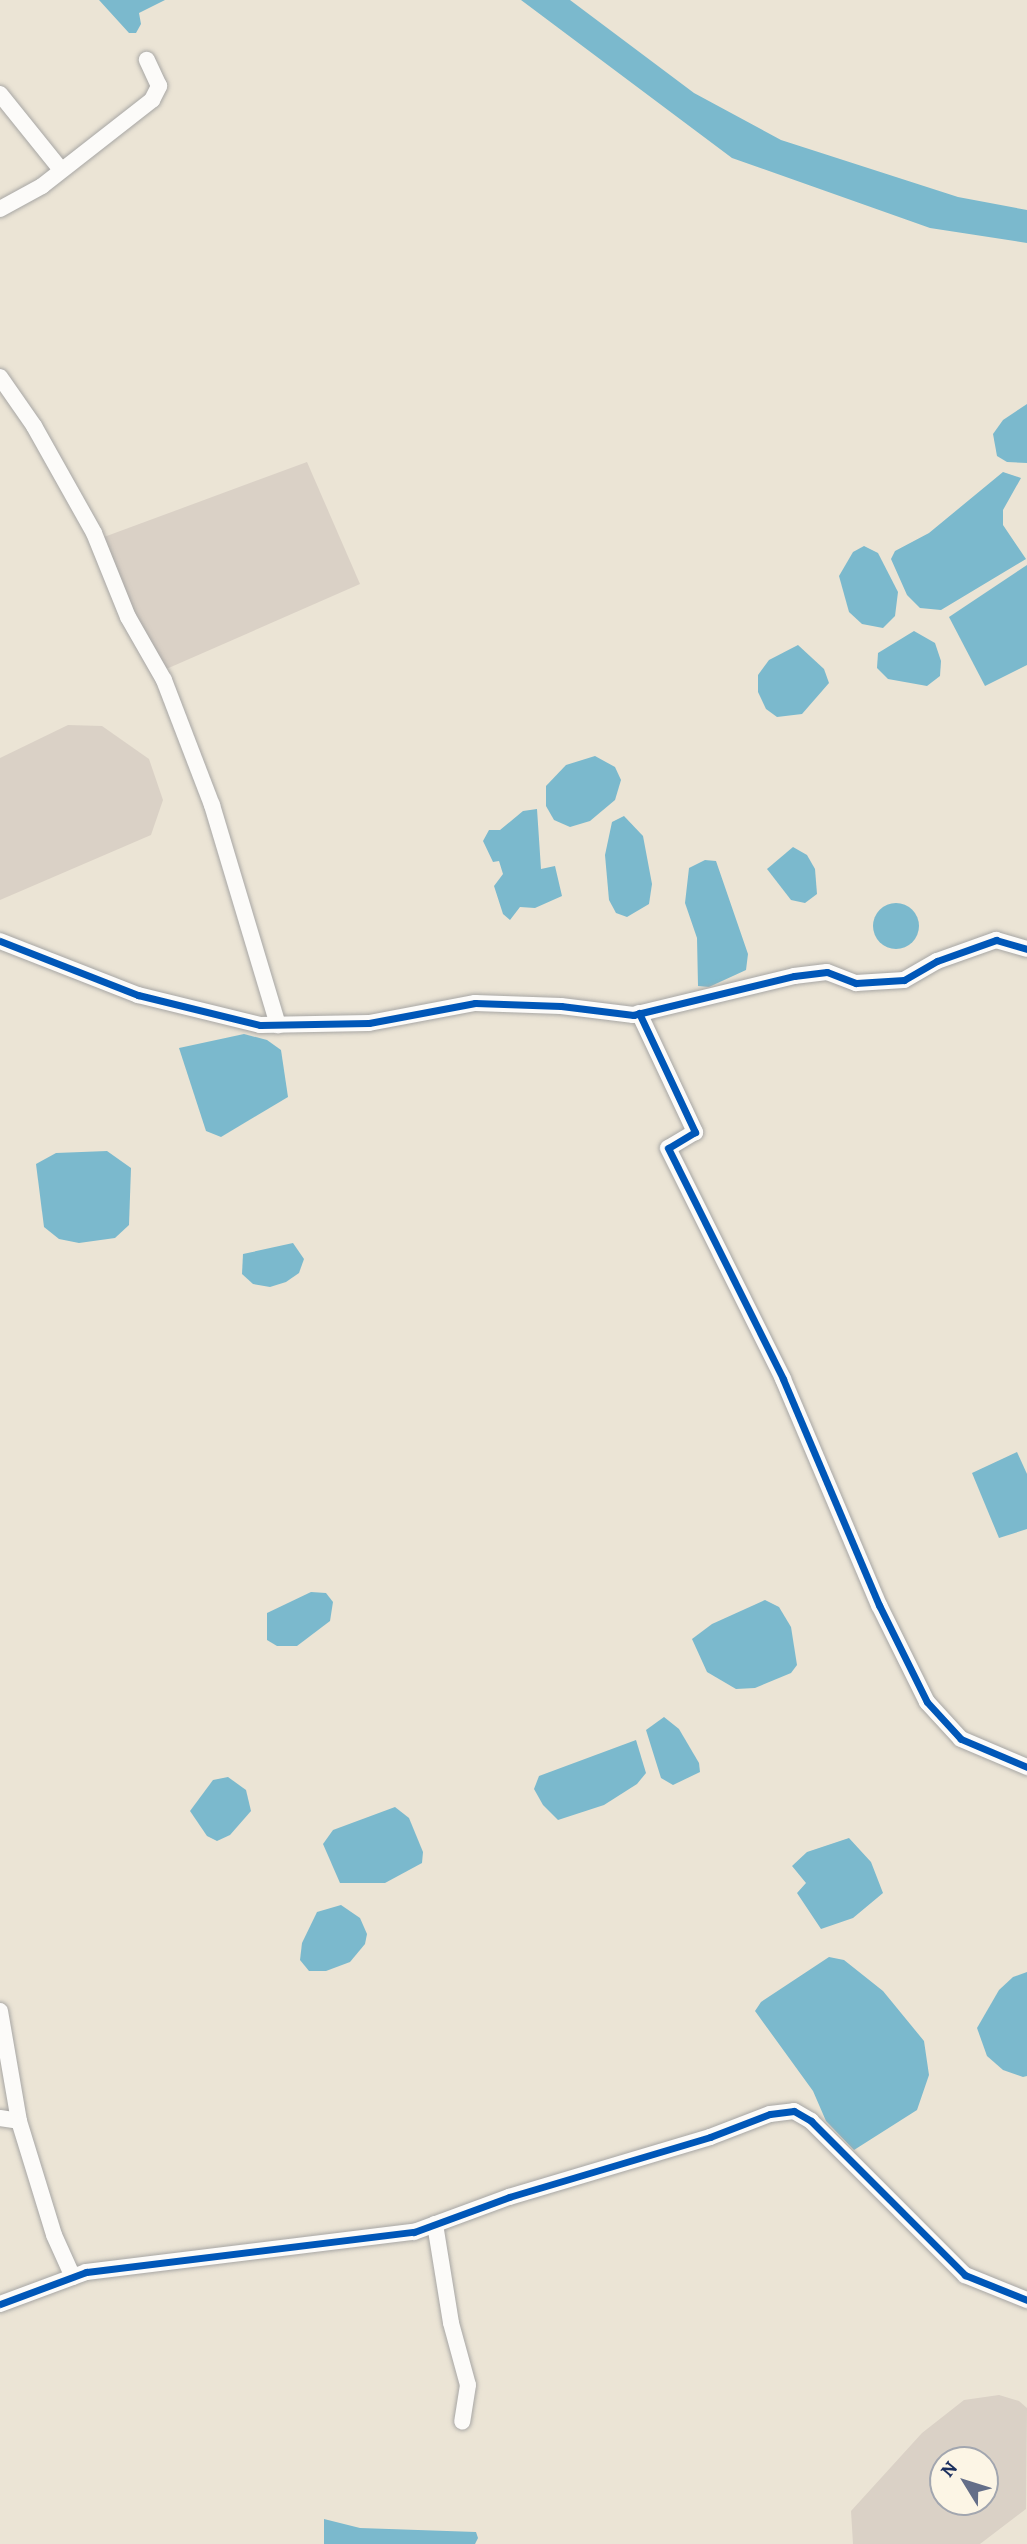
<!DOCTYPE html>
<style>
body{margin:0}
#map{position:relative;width:1027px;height:2544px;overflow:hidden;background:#ebe4d5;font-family:Alegreya,serif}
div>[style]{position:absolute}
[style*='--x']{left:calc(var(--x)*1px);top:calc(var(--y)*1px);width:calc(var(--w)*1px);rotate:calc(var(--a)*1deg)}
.industrial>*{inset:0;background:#dad1c6}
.water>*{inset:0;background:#7bb9cd}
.round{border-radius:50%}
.roads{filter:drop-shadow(0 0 2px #a7a6a4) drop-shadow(0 0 2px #a7a6a4)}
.minor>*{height:16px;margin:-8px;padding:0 8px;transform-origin:8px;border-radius:8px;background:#fcfbf9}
.cycleway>*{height:7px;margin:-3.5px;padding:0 3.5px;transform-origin:3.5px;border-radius:3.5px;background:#0057b8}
span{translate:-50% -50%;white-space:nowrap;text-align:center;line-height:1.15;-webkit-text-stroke:5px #fcf5e5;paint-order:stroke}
.north{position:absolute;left:929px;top:2446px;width:70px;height:70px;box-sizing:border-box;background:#fcf5e5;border:2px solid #a2a6af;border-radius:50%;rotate:308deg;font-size:19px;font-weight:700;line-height:28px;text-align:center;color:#1b2f5e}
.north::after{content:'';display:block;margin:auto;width:24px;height:32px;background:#646e88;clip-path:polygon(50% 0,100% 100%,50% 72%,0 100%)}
</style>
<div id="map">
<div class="industrial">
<div style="clip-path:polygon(307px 462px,360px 584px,164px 670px,127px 604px,104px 537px)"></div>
<div style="clip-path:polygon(68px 725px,102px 726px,149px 759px,163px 800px,151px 835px,0 900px,0 758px)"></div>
<div style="clip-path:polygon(evenodd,999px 2395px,1019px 2401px,1027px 2408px,1026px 2509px,980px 2544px,853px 2544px,851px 2511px,922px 2433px,964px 2400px,999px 2395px,943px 2460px,985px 2460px,985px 2502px,943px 2502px,943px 2460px)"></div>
</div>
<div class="water">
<div style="clip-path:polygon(99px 0,165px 0,139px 13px,141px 24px,136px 33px,129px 33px)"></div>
<div style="clip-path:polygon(521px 0,570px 0,694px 93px,781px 140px,958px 197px,1027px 210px,1027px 243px,930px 228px,732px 158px)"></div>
<div style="clip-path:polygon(1027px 404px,1027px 463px,1007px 462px,997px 456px,993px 434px,1003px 420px)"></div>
<div style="clip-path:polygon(1003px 472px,1021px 478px,1003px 510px,1003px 525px,1026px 559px,941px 610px,920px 608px,907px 595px,891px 559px,895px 551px,929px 533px)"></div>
<div style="clip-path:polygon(864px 546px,878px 553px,898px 592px,895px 616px,883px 628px,862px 624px,849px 612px,839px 576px,853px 552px)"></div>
<div style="clip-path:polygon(1027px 565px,1027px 665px,985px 686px,949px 617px)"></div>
<div style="clip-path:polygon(914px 631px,935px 643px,941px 661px,940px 676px,927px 686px,888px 679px,877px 668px,878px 653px)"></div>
<div style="clip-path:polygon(798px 645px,824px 669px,829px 683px,802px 714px,777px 717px,766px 709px,758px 692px,758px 675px,769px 660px)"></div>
<div style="clip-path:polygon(595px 756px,615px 767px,621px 780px,615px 800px,590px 821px,570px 827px,554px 820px,546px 806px,546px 786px,566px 765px)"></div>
<div style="clip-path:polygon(537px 809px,541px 869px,555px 866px,562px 896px,535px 908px,520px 907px,510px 920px,503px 914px,494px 886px,503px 874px,499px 861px,493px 862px,483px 841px,489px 830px,500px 830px,523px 811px)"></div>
<div style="clip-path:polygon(624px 816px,643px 836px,652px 884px,649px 904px,627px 917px,616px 913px,609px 900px,605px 855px,612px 822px)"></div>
<div style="clip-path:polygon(793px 847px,807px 855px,815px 869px,817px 894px,805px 903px,791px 900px,767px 869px)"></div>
<div style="clip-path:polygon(705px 860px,716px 861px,748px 954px,746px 970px,709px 987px,698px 986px,697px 938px,685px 903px,689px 868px)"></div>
<div class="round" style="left:873px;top:903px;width:46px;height:46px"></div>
<div style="clip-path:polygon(244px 1034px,267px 1040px,281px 1050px,288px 1097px,221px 1137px,206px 1131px,179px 1048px)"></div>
<div style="clip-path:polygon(107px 1151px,131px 1168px,129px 1225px,115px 1238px,79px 1243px,59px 1239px,44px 1227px,36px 1164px,56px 1153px)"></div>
<div style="clip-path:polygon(293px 1243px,304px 1259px,299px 1273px,286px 1282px,270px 1287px,253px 1284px,242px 1274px,243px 1254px)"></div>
<div style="clip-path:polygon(1017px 1452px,1027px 1474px,1027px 1529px,999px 1538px,972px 1473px)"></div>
<div style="clip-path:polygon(311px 1592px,326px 1593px,333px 1602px,330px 1621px,297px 1646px,277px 1646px,267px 1640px,267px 1613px)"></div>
<div style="clip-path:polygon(765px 1600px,779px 1607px,791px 1627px,797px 1665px,791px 1673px,755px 1688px,736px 1689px,707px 1672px,692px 1639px,712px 1624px)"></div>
<div style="clip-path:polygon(664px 1717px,679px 1729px,699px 1763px,700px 1772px,673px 1785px,661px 1778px,646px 1730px)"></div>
<div style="clip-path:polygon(636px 1740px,646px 1773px,637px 1784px,604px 1805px,558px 1820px,543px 1805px,534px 1789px,539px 1776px)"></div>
<div style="clip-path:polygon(228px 1777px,246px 1790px,251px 1811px,230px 1835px,217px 1841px,207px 1836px,190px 1811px,213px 1780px)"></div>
<div style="clip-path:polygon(395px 1807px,409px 1818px,423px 1852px,422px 1863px,385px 1883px,340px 1883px,323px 1844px,333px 1830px)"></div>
<div style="clip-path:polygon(849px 1838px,871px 1862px,883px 1893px,853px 1918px,821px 1929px,797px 1893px,806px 1883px,792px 1866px,807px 1852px)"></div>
<div style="clip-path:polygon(341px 1905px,360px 1918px,367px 1934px,365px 1944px,350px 1962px,326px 1971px,309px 1971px,300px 1960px,302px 1943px,317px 1912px)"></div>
<div style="clip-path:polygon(829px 1957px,844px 1960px,883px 1991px,924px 2041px,929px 2075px,917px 2110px,854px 2150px,826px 2121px,813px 2091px,755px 2011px,761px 2002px)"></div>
<div style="clip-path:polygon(1027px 1972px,1027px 2076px,1023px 2077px,1003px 2070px,987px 2056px,977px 2028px,999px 1990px,1013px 1977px)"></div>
<div style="clip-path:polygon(324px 2519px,360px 2528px,476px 2532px,478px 2538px,475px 2544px,324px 2544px)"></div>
</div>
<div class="roads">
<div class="minor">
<div style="--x:0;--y:94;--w:97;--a:51.2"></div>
<div style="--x:0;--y:209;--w:48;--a:-28.7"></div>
<div style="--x:42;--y:186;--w:140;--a:-38"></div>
<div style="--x:152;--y:100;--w:16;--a:-63"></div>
<div style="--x:159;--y:86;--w:29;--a:-115"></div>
<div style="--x:0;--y:377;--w:60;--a:55.2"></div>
<div style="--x:34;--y:426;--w:123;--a:60.7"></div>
<div style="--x:94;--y:533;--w:91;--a:68"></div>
<div style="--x:128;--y:617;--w:73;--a:60.3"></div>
<div style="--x:164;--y:680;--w:134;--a:69"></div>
<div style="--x:212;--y:805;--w:230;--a:73.3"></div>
<div style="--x:0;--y:941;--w:148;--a:21.4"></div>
<div style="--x:138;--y:995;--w:126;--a:13.8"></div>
<div style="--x:260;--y:1025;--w:109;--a:-1.1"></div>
<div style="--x:369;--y:1023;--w:108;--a:-10.7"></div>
<div style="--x:475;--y:1003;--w:86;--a:2"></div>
<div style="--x:561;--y:1006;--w:73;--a:7.1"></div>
<div style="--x:633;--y:1015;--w:166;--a:-13.6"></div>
<div style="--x:794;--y:976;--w:33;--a:-7"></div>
<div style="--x:827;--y:972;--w:31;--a:21"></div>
<div style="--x:856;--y:983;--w:48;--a:-3.6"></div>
<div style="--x:904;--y:980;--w:38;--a:-30"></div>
<div style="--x:937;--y:961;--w:63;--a:-19.6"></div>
<div style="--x:996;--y:940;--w:32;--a:16"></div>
<div style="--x:639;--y:1013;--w:132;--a:64.8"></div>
<div style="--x:695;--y:1132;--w:31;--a:149"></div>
<div style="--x:668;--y:1148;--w:258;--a:63.5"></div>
<div style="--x:783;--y:1379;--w:246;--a:67"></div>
<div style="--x:879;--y:1605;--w:108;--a:63.7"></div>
<div style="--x:927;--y:1702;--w:50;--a:47.4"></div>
<div style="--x:961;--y:1739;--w:72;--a:23"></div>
<div style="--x:0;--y:2011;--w:112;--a:80.2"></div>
<div style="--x:0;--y:2118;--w:19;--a:9"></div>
<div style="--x:19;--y:2121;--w:119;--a:72.9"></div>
<div style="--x:54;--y:2235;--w:46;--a:65.7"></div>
<div style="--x:435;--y:2224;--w:100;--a:80.8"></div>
<div style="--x:451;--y:2323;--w:64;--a:74.7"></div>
<div style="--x:468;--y:2385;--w:37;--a:99"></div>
<div style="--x:0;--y:2304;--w:92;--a:-20.4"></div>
<div style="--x:86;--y:2272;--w:330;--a:-7"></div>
<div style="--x:414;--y:2232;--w:101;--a:-20.2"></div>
<div style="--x:509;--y:2197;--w:210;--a:-16.6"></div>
<div style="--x:710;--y:2137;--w:64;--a:-21"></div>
<div style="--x:770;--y:2114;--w:24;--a:-7"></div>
<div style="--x:794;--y:2111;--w:20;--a:30"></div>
<div style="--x:811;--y:2121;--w:218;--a:45"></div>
<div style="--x:965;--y:2275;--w:67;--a:22"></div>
</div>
</div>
<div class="cycleway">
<div style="--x:0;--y:941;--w:148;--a:21.4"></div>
<div style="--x:138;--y:995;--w:126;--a:13.8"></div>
<div style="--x:260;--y:1025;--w:109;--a:-1.1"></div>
<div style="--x:369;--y:1023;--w:108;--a:-10.7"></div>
<div style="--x:475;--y:1003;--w:86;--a:2"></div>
<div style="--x:561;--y:1006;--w:73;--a:7.1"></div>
<div style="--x:633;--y:1015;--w:166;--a:-13.6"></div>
<div style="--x:794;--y:976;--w:33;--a:-7"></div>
<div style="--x:827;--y:972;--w:31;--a:21"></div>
<div style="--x:856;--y:983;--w:48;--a:-3.6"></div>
<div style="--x:904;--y:980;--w:38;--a:-30"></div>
<div style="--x:937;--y:961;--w:63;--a:-19.6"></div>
<div style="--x:996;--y:940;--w:32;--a:16"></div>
<div style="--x:639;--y:1013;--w:132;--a:64.8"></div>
<div style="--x:695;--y:1132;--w:31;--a:149"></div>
<div style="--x:668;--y:1148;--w:258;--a:63.5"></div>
<div style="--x:783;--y:1379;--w:246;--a:67"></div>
<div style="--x:879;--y:1605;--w:108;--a:63.7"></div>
<div style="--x:927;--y:1702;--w:50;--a:47.4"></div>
<div style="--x:961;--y:1739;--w:72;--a:23"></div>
<div style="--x:0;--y:2304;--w:92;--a:-20.4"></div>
<div style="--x:86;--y:2272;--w:330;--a:-7"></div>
<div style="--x:414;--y:2232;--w:101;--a:-20.2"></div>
<div style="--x:509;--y:2197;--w:210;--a:-16.6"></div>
<div style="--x:710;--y:2137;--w:64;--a:-21"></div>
<div style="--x:770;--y:2114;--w:24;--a:-7"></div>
<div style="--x:794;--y:2111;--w:20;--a:30"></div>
<div style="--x:811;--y:2121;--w:218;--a:45"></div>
<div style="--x:965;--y:2275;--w:67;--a:22"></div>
</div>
<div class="north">N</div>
</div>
